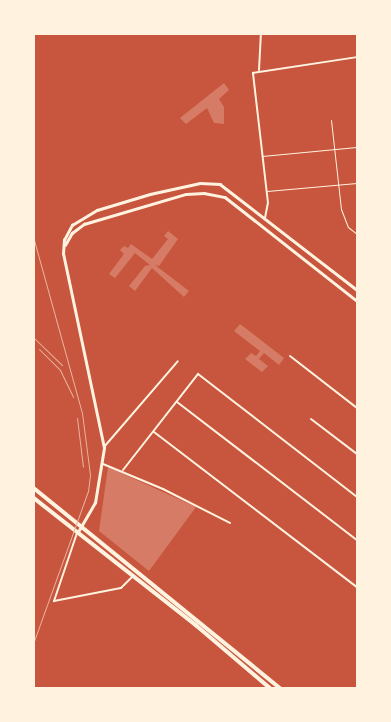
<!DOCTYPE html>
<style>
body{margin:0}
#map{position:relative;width:391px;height:722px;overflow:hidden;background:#c8553d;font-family:"Source Serif 4",serif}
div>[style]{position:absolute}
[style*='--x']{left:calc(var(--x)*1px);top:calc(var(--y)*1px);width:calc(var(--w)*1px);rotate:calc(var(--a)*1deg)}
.building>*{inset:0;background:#d67c66}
.service>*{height:1px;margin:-0.5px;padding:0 0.5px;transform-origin:0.5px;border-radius:0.5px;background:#fff3e0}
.minor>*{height:2px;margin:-1px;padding:0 1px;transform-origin:1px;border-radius:1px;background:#fff3e0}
.tertiary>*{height:2.5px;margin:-1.25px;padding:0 1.25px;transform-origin:1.25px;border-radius:1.25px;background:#fff3e0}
.primary>*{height:3.5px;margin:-1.75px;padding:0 1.75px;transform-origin:1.75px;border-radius:1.75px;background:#fff3e0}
.rail>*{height:1px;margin:-0.5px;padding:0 0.5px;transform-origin:0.5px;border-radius:0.5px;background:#e9b49f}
span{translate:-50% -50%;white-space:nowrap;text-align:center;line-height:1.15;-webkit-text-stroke:3px #fff3e0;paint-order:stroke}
.frame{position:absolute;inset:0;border:35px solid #fff3e0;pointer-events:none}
</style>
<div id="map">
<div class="building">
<div style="clip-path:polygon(224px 83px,229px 90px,219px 99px,224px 107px,224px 124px,214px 123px,207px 108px,186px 124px,180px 118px)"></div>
<div style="clip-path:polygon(168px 231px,178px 239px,159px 266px,155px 265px,189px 291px,184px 297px,152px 268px,135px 291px,129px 286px,145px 266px,150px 265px,135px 253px,115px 278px,109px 274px,124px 254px,120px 250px,124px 246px,128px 248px,131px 244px,152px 259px,168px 239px,164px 236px)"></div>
<div style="clip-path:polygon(240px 324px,284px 358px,279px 365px,264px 353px,259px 359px,268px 366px,262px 372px,245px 359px,251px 353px,256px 356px,260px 351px,234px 331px)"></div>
<div style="clip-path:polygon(108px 467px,196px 507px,149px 571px,99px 531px)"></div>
</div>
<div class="service">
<div style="--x:331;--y:120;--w:90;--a:83.6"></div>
<div style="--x:341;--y:209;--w:19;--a:69"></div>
<div style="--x:348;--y:227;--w:11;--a:38"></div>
<div style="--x:262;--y:156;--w:95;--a:-5.4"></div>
<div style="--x:267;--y:191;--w:90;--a:-5.1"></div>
</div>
<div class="minor">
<div style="--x:259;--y:70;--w:36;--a:-87"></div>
<div style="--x:265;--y:218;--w:15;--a:-79"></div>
<div style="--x:268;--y:203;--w:131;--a:-96.6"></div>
<div style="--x:253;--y:73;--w:105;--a:-8.7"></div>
<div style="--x:290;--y:356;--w:85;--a:37.8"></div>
<div style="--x:177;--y:402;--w:227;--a:37.5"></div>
<div style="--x:311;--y:419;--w:58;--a:37.3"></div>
<div style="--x:154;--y:432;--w:255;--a:37.4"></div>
<div style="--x:104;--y:447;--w:113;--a:-49.3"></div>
<div style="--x:103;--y:464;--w:65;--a:22.6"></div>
<div style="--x:163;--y:489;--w:75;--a:26.9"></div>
<div style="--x:123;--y:470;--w:122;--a:-52"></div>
<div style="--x:198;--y:374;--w:201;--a:37.7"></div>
<div style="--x:77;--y:533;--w:72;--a:108.7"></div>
<div style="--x:54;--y:601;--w:68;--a:-11"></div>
<div style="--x:121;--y:588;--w:17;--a:-45"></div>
</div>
<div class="tertiary">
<div style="--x:65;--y:245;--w:14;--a:-60"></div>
<div style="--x:72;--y:233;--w:15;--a:-37"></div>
<div style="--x:84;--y:224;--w:106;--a:-16.4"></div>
<div style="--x:186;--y:194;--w:18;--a:-3"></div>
<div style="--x:204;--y:193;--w:21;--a:11"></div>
<div style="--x:225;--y:197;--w:168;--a:38.2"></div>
<div style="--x:78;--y:532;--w:34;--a:-60"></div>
<div style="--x:95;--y:503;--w:56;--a:-80.7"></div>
<div style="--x:104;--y:448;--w:198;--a:-101.9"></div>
<div style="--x:63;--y:254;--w:14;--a:-86"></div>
<div style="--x:64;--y:240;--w:17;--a:-62"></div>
<div style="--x:72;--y:225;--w:29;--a:-31"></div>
<div style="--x:97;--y:210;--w:55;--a:-16.8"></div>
<div style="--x:150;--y:194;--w:51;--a:-12.4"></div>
<div style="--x:200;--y:183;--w:20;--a:3"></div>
<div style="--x:220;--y:184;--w:173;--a:37.7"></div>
</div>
<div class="primary">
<div style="--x:34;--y:488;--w:317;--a:39.1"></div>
<div style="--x:34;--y:498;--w:206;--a:38.1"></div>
<div style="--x:196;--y:625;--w:97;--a:40.4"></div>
</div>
<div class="rail">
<div style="--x:34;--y:240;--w:180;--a:74.5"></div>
<div style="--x:82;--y:413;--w:63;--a:82.6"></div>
<div style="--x:90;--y:475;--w:16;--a:97"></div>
<div style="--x:88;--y:491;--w:159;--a:109.8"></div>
<div style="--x:34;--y:338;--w:39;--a:44"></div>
<div style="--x:39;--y:349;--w:30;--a:45"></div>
<div style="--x:60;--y:370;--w:30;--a:64"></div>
<div style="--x:77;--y:418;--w:49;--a:83"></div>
</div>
<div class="frame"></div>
</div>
